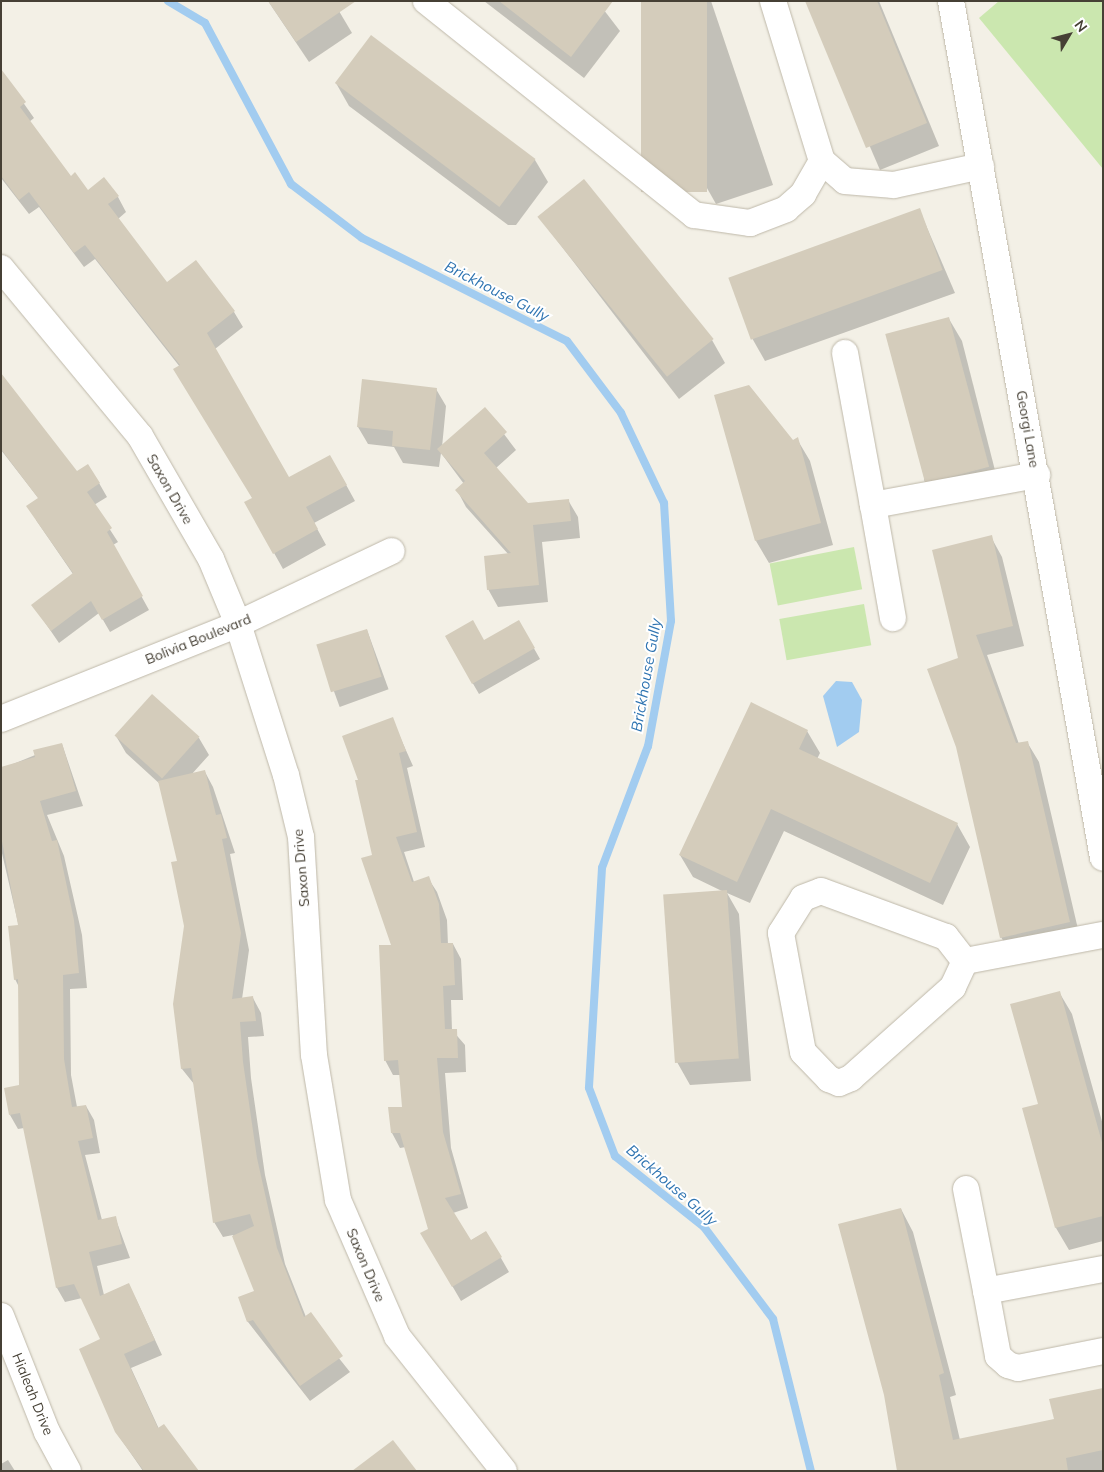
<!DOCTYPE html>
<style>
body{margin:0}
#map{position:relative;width:1104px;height:1472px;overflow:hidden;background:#f3f0e6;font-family:Mulish,sans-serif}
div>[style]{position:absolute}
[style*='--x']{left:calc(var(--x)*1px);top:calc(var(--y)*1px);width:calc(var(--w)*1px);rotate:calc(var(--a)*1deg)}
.green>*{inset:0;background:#cbe7af;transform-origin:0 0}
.water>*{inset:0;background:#a2ccf0}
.shadow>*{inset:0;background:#0003;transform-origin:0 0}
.stream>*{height:8px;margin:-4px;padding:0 4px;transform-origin:4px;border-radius:4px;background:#a2ccf0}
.building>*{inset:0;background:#d4ccbb;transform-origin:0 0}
.roads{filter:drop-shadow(0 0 1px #beb8a9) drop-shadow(0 0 1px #beb8a9)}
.minor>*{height:26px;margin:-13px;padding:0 13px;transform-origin:13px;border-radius:13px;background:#fff}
span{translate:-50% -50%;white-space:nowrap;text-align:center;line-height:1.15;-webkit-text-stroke:4px #fff;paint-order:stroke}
.street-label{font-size:14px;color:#464035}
.water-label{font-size:15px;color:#2f74b1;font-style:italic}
.frame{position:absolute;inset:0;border:2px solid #464035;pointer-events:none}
.north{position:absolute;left:1044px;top:10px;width:50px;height:50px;-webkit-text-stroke:4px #fff;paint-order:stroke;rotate:53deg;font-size:14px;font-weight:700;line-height:20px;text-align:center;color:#464035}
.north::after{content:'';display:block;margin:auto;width:18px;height:22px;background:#464035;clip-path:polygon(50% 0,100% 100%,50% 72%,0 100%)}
</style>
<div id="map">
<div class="green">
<div style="clip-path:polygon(999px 1px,1103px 1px,1103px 169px,979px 18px)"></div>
<div style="left:854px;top:547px;width:43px;height:86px;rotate:79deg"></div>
<div style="left:864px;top:604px;width:42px;height:86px;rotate:80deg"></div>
</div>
<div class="water">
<div style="clip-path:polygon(836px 681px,852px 682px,862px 700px,859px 732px,837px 747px,823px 696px)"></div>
</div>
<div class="shadow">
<div style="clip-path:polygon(268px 1px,333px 1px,352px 33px,309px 62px)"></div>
<div style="clip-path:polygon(484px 1px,597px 1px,620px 31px,584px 78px)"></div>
<div style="clip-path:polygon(643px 1px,711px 1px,773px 185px,716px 204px,703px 181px)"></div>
<div style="clip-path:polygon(807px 1px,879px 1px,939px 146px,880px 170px)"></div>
<div style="clip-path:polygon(1px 71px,34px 118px,29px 122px,71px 177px,88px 191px,118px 197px,126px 212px,118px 219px,167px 284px,196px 262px,234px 312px,243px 327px,215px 349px,289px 479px,339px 472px,355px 501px,314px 523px,326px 545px,283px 569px,246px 503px,253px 499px,180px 367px,95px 259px,84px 267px,39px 207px,29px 214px,1px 178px)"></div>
<div style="clip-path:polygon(336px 83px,535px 160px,548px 182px,516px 225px,508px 225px,349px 106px)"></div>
<div style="clip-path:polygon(919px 209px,955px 293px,765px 361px,752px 338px)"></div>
<div style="clip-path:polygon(539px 217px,712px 340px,725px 363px,679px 399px)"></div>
<div style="clip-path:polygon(949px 319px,962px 341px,1000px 490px,937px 503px,924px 480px)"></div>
<div style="clip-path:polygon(1px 375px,77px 473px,99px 483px,107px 497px,94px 505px,118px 542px,113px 545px,149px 610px,110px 632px,99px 613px,59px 643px,33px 605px,73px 574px,36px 520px,39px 499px,1px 450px)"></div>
<div style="clip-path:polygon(436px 389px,446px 406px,442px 447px,485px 409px,516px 450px,496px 468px,527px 504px,568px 500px,578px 517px,580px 538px,542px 542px,548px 602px,498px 607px,488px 589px,509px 555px,466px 507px,457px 490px,464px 484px,441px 453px,439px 467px,403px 463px,394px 447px,368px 444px,358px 427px)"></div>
<div style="clip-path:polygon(716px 396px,793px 442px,797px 439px,810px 461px,833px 545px,769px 563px,756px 541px)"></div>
<div style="clip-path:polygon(991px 537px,1002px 557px,1024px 646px,987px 655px,1019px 744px,1027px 742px,1039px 762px,1081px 942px,1013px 957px,1001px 937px,960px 659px)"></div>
<div style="clip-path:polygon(519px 622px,540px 659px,479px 694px,446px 637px,484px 642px)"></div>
<div style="left:367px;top:630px;width:63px;height:52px;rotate:70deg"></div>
<div style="clip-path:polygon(392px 719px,413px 766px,407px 768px,425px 847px,404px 852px,414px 882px,428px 878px,437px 892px,447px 920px,448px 945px,453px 944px,461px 959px,463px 1000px,451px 1000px,452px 1030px,465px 1045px,466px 1072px,445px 1073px,451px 1148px,468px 1208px,453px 1213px,470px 1241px,486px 1232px,509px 1272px,461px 1301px,422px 1234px,429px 1230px,406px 1147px,400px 1148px,392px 1133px,390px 1109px,403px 1108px,400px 1075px,393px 1075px,385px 1060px,393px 946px,360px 780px)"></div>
<div style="clip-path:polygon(807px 731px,820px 753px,817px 759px,957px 824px,970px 847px,943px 905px,784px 831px,750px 903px,727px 893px,739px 914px,751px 1081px,690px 1085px,677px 1062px,724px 892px,693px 877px,680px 855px)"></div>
<div style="clip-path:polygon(116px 736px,199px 738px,209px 755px,191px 775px,205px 772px,213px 787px,235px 853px,230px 854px,249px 950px,242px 999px,253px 998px,261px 1013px,264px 1036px,248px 1037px,251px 1078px,265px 1175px,285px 1264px,306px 1317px,350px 1372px,310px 1401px,248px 1322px,239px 1298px,256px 1292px,233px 1235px,223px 1237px,214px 1222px,194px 1084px,182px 1069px,185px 926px,179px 862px,161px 785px,126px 753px)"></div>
<div style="clip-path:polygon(62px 744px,83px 806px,47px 815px,64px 856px,82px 935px,87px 988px,70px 989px,71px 1075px,77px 1107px,86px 1106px,94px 1120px,100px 1153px,85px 1155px,102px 1220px,115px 1217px,130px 1258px,97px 1266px,104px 1295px,128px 1284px,136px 1299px,162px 1355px,131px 1368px,159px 1429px,197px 1471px,143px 1471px,116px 1432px,102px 1340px,82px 1298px,65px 1302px,57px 1288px,24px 1128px,18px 1129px,10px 1115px,20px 1086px,19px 987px,15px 979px,19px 927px,1px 849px,1px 769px)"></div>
<div style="clip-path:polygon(1059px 992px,1072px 1014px,1103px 1125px,1103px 1241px,1069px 1250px,1056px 1228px,1023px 1109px,1039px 1105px)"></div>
<div style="clip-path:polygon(901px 1209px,913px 1232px,956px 1395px,950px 1397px,960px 1440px,1055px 1420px,1103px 1389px,1103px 1471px,901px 1471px)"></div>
<div style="clip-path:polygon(8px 1460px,15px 1471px,1px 1471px,1px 1464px)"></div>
</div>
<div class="stream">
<div style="--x:168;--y:1;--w:43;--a:30.7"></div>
<div style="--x:205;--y:23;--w:183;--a:61.9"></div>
<div style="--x:291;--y:184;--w:89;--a:37.3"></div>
<div style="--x:362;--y:238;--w:229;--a:26.7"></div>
<div style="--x:567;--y:341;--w:90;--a:53.1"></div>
<div style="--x:621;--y:413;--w:100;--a:64.5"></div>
<div style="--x:664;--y:503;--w:118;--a:86.6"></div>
<div style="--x:671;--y:621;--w:127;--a:100.4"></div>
<div style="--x:648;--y:746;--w:130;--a:110.7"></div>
<div style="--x:602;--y:868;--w:220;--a:93.4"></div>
<div style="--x:589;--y:1088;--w:73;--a:69.1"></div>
<div style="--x:615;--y:1156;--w:114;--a:38.6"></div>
<div style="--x:704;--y:1227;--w:115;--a:53.1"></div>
<div style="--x:773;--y:1319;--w:157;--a:76"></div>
</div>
<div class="building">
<div style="clip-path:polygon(268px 1px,356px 1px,296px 42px)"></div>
<div style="clip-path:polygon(499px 1px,613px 1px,571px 57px)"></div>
<div style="left:641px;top:1px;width:66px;height:191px"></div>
<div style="clip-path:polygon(805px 1px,877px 1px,927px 123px,866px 148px)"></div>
<div style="left:371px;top:35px;width:206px;height:60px;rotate:37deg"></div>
<div style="clip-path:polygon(1px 69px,26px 102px,20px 107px,71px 176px,75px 172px,88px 190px,104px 177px,119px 196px,108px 204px,167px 282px,196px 260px,235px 311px,207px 333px,289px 477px,330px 455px,347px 485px,306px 507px,318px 529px,273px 554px,244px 502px,252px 498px,173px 369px,180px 365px,85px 245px,74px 253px,29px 192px,19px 200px,1px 176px)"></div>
<div style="left:584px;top:179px;width:206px;height:60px;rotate:51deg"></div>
<div style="left:920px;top:208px;width:66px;height:204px;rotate:70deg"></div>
<div style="left:949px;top:317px;width:155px;height:66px;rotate:75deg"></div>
<div style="clip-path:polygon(1px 373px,77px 471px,88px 464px,100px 483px,87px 492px,112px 528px,107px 532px,143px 596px,102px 620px,91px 601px,51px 631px,31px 605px,73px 573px,26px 506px,38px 498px,1px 449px)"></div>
<div style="clip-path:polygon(362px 379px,437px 388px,430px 450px,392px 446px,393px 431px,357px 427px)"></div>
<div style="clip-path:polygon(749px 385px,793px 440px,798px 437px,821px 523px,755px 541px,714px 395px)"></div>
<div style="clip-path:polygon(485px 407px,507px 432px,484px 453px,528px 503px,569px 499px,571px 521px,533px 525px,539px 585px,487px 590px,484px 556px,511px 553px,455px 490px,465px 481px,437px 449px)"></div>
<div style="clip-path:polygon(992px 535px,1013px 626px,976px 635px,1016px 743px,1028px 741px,1070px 922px,1000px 938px,956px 747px,927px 669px,958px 658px,932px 550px)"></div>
<div style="clip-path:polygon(473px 620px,484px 640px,519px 620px,535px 648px,472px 684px,445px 636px)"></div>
<div style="left:367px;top:629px;width:50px;height:53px;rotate:73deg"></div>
<div style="left:152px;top:694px;width:64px;height:56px;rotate:42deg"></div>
<div style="clip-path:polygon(751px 702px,808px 730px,799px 749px,958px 823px,930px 883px,771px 809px,737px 882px,679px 855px)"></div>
<div style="clip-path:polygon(393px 717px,406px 751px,399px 753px,417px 832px,396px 837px,412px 882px,429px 876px,439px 904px,441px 943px,453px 943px,455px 985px,443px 986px,445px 1029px,457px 1029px,458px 1058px,437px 1058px,443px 1132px,461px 1194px,445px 1198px,471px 1240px,486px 1231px,502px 1257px,452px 1287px,420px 1233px,428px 1229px,400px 1133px,391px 1133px,388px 1107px,402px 1107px,398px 1060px,384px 1061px,379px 945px,391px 945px,361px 858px,372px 855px,355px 780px,358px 780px,342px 736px)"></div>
<div style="clip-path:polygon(62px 743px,76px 791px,40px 801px,52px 841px,57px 840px,74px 920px,79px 973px,63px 975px,64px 1059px,72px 1107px,86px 1105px,93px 1138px,78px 1141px,98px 1220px,116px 1216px,122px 1244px,89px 1252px,100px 1296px,129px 1283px,155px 1340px,124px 1354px,158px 1428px,164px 1424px,199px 1471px,144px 1471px,115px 1432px,79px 1349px,100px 1339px,74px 1284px,56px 1288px,20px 1113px,9px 1115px,4px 1088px,19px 1085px,18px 979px,14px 980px,8px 926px,18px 925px,1px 836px,1px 767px,35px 757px,33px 750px)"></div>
<div style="clip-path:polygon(205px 770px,216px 815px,221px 814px,227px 838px,222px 839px,241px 933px,232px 999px,253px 996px,256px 1021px,240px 1022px,243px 1062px,257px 1158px,277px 1248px,304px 1317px,311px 1312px,343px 1356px,300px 1386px,253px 1320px,247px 1322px,238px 1297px,254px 1291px,232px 1236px,254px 1226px,250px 1214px,213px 1223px,191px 1068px,181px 1069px,173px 1004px,184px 926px,171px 862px,177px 861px,158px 781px)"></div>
<div style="left:727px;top:890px;width:169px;height:64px;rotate:86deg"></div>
<div style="clip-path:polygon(1060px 991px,1103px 1146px,1103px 1216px,1055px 1228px,1022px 1108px,1038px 1104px,1010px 1004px)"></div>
<div style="clip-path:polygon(901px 1208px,944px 1373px,939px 1375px,953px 1440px,1054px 1419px,1049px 1399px,1103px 1388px,1103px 1450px,1066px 1458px,1068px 1471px,897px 1471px,884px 1395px,838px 1224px)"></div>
<div style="clip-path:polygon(393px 1440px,417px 1471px,352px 1471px)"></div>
</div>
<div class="roads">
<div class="minor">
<div style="--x:426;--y:1;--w:343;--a:38.6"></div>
<div style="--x:694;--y:215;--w:57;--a:8.1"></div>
<div style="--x:750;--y:223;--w:39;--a:-21"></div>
<div style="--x:786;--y:209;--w:23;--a:-41"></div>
<div style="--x:803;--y:194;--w:38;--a:-60"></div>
<div style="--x:773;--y:1;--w:167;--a:73"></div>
<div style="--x:822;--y:161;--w:30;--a:41"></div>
<div style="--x:845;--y:181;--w:49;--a:4.7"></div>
<div style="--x:894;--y:185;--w:89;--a:-12.3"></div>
<div style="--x:951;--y:1;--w:870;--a:79.94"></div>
<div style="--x:1;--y:268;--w:218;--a:50.4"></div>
<div style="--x:140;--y:436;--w:142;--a:60"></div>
<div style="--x:211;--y:559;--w:70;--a:67.4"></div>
<div style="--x:238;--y:624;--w:158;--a:72.4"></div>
<div style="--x:286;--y:775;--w:64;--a:76.4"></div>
<div style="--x:301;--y:837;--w:218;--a:86.6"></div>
<div style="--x:314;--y:1055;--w:147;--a:80.6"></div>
<div style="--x:338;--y:1200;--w:148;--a:66.5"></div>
<div style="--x:397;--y:1336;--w:172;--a:51.6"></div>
<div style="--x:845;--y:353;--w:155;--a:79.6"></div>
<div style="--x:873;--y:505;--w:167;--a:-10.4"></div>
<div style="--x:873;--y:505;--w:115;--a:80"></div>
<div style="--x:1;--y:719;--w:255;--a:-21.8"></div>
<div style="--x:238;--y:624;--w:170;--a:-25.4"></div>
<div style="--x:821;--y:891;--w:133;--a:20.2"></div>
<div style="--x:946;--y:937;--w:31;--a:52"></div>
<div style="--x:965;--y:961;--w:29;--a:115"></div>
<div style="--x:953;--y:987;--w:137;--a:138.3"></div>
<div style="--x:851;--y:1078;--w:13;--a:157"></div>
<div style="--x:839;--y:1083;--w:11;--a:-158"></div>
<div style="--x:829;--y:1079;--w:37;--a:-134"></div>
<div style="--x:803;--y:1052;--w:121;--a:-100.5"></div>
<div style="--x:781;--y:933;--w:41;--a:-57.8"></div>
<div style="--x:803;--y:898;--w:19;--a:-21"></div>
<div style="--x:965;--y:961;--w:140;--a:-10.7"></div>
<div style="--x:966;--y:1189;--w:104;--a:78.9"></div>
<div style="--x:1103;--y:1269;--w:119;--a:169.4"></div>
<div style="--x:986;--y:1291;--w:66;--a:79.5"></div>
<div style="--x:998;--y:1356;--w:13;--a:42"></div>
<div style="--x:1008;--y:1365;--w:10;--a:17"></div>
<div style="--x:1018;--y:1368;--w:87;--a:-11.3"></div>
<div style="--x:1;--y:1316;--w:125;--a:68.4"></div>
<div style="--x:47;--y:1432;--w:44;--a:61.7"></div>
</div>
</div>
<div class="street-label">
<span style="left:1028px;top:429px;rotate:80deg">Georgi Lane</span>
<span style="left:170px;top:489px;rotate:60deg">Saxon Drive</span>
<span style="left:198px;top:639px;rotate:-22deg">Bolivia Boulevard</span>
<span style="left:301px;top:868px;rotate:-95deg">Saxon Drive</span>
<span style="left:366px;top:1265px;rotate:67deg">Saxon Drive</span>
<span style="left:33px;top:1394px;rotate:68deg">Hialeah Drive</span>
</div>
<div class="water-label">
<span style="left:497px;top:291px;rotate:27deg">Brickhouse Gully</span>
<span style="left:646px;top:675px;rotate:-80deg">Brickhouse Gully</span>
<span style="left:672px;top:1185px;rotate:41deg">Brickhouse Gully</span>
</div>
<div class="frame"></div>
<div class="north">N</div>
</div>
